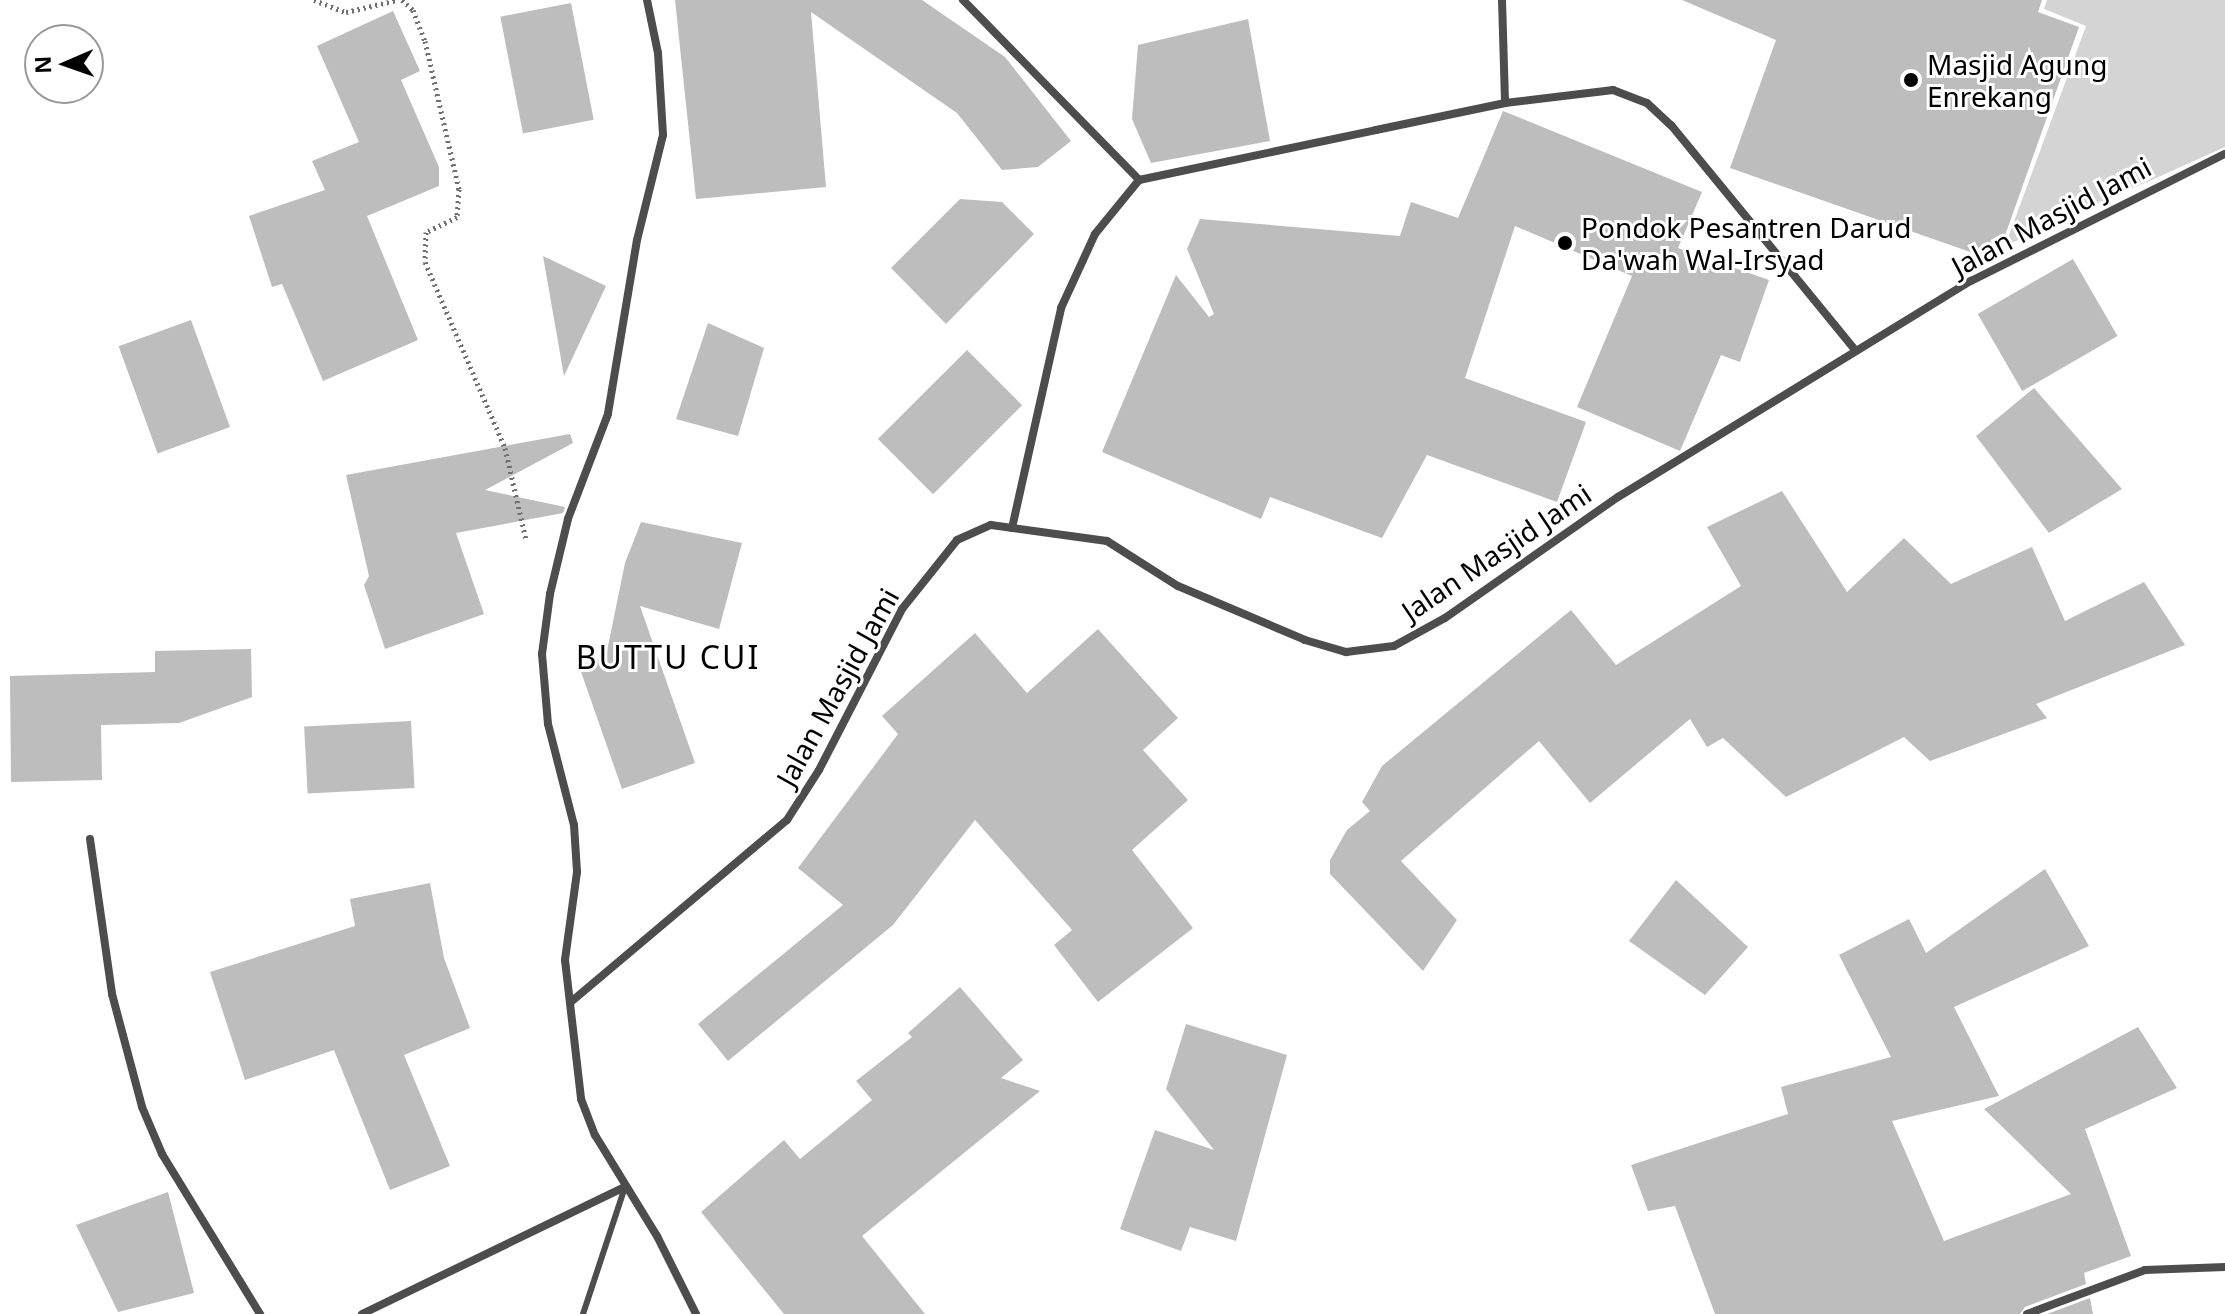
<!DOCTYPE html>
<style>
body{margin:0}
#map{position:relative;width:2225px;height:1314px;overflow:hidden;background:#fff;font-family:"Noto Sans",sans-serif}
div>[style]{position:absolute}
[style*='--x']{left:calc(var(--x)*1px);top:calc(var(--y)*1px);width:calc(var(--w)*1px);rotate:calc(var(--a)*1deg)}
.green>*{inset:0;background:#d4d4d4}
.building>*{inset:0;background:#bdbdbd;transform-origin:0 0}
.path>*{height:5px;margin-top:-2.5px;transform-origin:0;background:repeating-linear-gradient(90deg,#6f6f6f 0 2px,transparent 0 6px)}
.service>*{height:6px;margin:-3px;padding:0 3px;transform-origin:3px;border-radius:3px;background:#4d4d4d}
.minor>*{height:8px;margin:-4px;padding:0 4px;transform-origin:4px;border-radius:4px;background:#4d4d4d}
.dots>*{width:22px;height:22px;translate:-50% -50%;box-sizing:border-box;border:4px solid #fff;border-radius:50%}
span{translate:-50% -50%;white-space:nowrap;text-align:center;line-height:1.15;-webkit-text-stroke:6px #fff;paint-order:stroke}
.poi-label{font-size:28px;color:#000}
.left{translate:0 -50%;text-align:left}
.street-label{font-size:28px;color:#000}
.quarter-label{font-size:32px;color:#000;letter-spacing:2px}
.north{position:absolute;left:24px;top:24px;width:80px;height:80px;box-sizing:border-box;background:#fff;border:2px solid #999;border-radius:50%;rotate:268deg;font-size:22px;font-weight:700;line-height:32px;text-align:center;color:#000}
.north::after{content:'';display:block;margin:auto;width:28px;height:36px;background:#000;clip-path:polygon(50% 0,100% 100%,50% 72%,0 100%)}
</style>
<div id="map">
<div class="green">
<div style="clip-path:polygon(2047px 0,2225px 0,2225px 147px,2005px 246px,2086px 26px,2044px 9px)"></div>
</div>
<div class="building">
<div style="clip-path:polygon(675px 0,922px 0,1005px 57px,1071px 141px,1038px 167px,1002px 170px,957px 113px,811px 12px,826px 187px,696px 199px)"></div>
<div style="clip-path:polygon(1682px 0,2042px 0,2038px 12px,2079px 27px,1996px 261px,1730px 168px,1776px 40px)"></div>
<div style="left:571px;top:3px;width:119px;height:72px;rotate:79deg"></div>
<div style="clip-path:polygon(393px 11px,420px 71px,401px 80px,439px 167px,439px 186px,367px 216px,418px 340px,323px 381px,282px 284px,272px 287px,249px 216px,325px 190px,312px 161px,359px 142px,317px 46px)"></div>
<div style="clip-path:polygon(1248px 19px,1270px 141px,1151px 163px,1132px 119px,1138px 45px)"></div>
<div style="clip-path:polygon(1503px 111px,1702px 192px,1678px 248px,1769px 280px,1740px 362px,1721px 355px,1680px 451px,1577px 407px,1632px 276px,1515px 226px,1465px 378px,1586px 422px,1557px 502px,1427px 455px,1382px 538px,1270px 497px,1261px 519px,1102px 452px,1176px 275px,1209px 317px,1214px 314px,1187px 249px,1200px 219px,1400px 236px,1411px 202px,1458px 218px)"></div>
<div style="clip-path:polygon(960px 199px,1002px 202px,1034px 234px,946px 324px,891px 268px)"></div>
<div style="clip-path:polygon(543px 256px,606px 286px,564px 376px)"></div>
<div style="left:2073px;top:259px;width:89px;height:110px;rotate:60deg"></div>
<div style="left:191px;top:320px;width:114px;height:77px;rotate:70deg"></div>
<div style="clip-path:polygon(708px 323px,764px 348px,738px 436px,676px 419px)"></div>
<div style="left:967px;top:350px;width:78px;height:126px;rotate:45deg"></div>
<div style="clip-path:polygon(2034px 388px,2122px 489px,2049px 533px,1976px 436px)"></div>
<div style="clip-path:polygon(570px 434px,573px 443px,485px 490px,565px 507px,563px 513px,456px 533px,484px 614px,385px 649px,364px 585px,369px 576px,346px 475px)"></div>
<div style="clip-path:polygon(1782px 491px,1847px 592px,1904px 538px,1951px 584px,2032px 547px,2065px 621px,2144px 582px,2185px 645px,2036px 704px,2047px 718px,1930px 761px,1904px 737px,1786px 797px,1723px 738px,1707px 747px,1690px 719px,1590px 803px,1539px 741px,1401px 861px,1457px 920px,1423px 971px,1330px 874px,1330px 860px,1347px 830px,1370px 811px,1362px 802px,1382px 766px,1571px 610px,1616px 665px,1741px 586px,1707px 527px)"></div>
<div style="clip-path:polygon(641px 522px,742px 543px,719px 629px,640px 606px,695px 763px,622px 789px,579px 666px,606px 656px,625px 563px)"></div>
<div style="clip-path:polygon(1098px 629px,1178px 718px,1143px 750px,1188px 800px,1132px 850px,1193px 928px,1098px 1002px,1054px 945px,1072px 930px,975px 820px,893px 925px,728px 1061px,698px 1024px,843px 905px,798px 868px,898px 734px,882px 716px,975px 633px,1027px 693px)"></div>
<div style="clip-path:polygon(251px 649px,252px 697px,179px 723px,101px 725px,102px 780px,11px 782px,10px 676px,155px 672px,155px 651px)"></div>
<div style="left:411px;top:721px;width:67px;height:107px;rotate:87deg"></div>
<div style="clip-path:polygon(2045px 869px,2089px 946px,1954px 1007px,1999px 1096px,1892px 1121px,1944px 1241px,2071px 1194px,1984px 1109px,2138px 1027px,2177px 1088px,2085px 1129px,2131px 1256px,2084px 1273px,2086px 1284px,2025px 1307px,2020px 1314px,1715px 1314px,1675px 1206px,1648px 1211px,1631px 1165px,1788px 1114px,1781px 1087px,1891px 1057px,1839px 955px,1909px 919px,1926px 953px)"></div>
<div style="clip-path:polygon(1676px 880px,1748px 947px,1705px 995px,1629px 941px)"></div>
<div style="clip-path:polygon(430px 883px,444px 958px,470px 1028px,404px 1055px,450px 1166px,390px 1190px,334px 1050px,245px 1080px,210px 972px,355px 926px,350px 899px)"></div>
<div style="clip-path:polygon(960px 987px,1023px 1060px,1001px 1078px,1040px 1091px,862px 1236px,925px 1314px,784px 1314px,701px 1212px,784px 1140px,800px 1159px,872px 1100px,856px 1081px,912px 1037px,908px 1033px)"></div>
<div style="clip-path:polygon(1186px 1024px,1287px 1055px,1236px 1241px,1190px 1227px,1181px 1251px,1120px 1229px,1155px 1130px,1214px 1150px,1166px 1089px)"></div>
<div style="clip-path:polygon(168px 1192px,194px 1293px,118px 1312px,76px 1225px)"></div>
<div style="clip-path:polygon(2090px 1298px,2093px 1314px,2047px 1314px)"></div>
</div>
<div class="path">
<div style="--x:314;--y:0;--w:34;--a:21"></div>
<div style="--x:346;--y:12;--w:52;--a:-13.2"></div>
<div style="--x:402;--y:0;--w:15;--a:42"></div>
<div style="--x:413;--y:10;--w:33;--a:69"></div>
<div style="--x:425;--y:41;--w:152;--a:77.1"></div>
<div style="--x:459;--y:189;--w:28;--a:94"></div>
<div style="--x:457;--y:217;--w:34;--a:154"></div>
<div style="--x:426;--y:232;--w:30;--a:92"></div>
<div style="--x:425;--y:262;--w:202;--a:66.7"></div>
<div style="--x:505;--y:448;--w:94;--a:77.1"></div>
</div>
<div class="service">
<div style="--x:583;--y:1314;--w:134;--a:-71.7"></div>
</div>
<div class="minor">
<div style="--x:647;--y:0;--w:54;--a:78.3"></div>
<div style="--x:658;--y:53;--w:82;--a:86.5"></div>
<div style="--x:663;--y:135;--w:108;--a:103.9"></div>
<div style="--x:637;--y:240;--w:176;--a:99.5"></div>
<div style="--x:608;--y:414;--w:112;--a:110.9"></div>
<div style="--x:568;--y:519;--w:77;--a:103.5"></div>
<div style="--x:550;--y:594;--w:61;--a:97.6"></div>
<div style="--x:542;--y:654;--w:70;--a:85.1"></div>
<div style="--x:548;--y:724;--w:104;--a:75.6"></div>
<div style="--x:574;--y:825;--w:47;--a:86.3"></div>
<div style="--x:577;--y:872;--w:89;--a:97.8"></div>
<div style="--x:565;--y:960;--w:140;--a:83.4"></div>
<div style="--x:581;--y:1099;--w:39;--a:69"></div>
<div style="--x:595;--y:1135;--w:119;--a:58.5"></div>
<div style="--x:657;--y:1236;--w:87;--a:63.4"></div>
<div style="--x:963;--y:0;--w:252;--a:45.6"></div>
<div style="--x:1502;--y:0;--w:103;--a:88.3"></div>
<div style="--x:1012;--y:528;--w:225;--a:-77.4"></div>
<div style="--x:1061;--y:308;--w:81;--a:-65.3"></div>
<div style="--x:1095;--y:234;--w:70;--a:-50.8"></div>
<div style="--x:1139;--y:180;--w:242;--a:-11.9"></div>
<div style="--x:1376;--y:130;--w:132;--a:-11.8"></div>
<div style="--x:1505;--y:103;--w:109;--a:-6.9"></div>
<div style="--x:1613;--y:90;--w:36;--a:21"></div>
<div style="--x:1647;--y:103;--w:33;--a:43"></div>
<div style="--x:1671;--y:125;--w:292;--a:50.7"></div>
<div style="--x:90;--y:839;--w:157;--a:81.9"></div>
<div style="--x:112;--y:994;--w:117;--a:75.1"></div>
<div style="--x:142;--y:1107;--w:51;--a:66.9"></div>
<div style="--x:162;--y:1154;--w:188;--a:58.5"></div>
<div style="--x:572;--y:1001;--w:281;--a:-40.1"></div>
<div style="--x:787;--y:820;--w:59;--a:-57.4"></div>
<div style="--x:819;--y:770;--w:181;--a:-62.7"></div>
<div style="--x:902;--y:609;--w:88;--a:-51.4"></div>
<div style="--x:957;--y:540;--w:37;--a:-24"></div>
<div style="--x:991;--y:525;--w:117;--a:7.9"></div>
<div style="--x:1107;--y:541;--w:84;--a:32.4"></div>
<div style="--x:1178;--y:586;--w:138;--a:23"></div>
<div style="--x:1305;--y:640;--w:43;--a:16.3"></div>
<div style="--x:1346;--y:652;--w:48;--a:-7.1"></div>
<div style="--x:1394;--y:646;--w:58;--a:-28.8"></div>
<div style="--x:1445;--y:618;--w:211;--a:-35"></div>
<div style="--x:1618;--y:497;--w:414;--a:-31.5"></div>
<div style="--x:1971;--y:281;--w:284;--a:-26.6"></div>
<div style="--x:362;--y:1314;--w:292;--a:-25.8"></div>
<div style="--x:2027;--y:1314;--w:126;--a:-20.4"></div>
<div style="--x:2145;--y:1270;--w:80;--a:-2.1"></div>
</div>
<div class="dots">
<div style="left:1911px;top:80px;background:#000"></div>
<div style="left:1565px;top:243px;background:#000"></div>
</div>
<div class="poi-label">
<span class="left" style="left:1927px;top:80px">Masjid Agung<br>Enrekang</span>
<span class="left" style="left:1581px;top:243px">Pondok Pesantren Darud<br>Da'wah Wal-Irsyad</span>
</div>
<div class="street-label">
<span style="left:2051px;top:216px;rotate:-28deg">Jalan Masjid Jami</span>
<span style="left:1496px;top:552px;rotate:-34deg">Jalan Masjid Jami</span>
<span style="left:837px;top:687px;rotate:-61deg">Jalan Masjid Jami</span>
</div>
<div class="quarter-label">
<span style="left:668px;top:657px">BUTTU CUI</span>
</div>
<div class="north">N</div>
</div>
